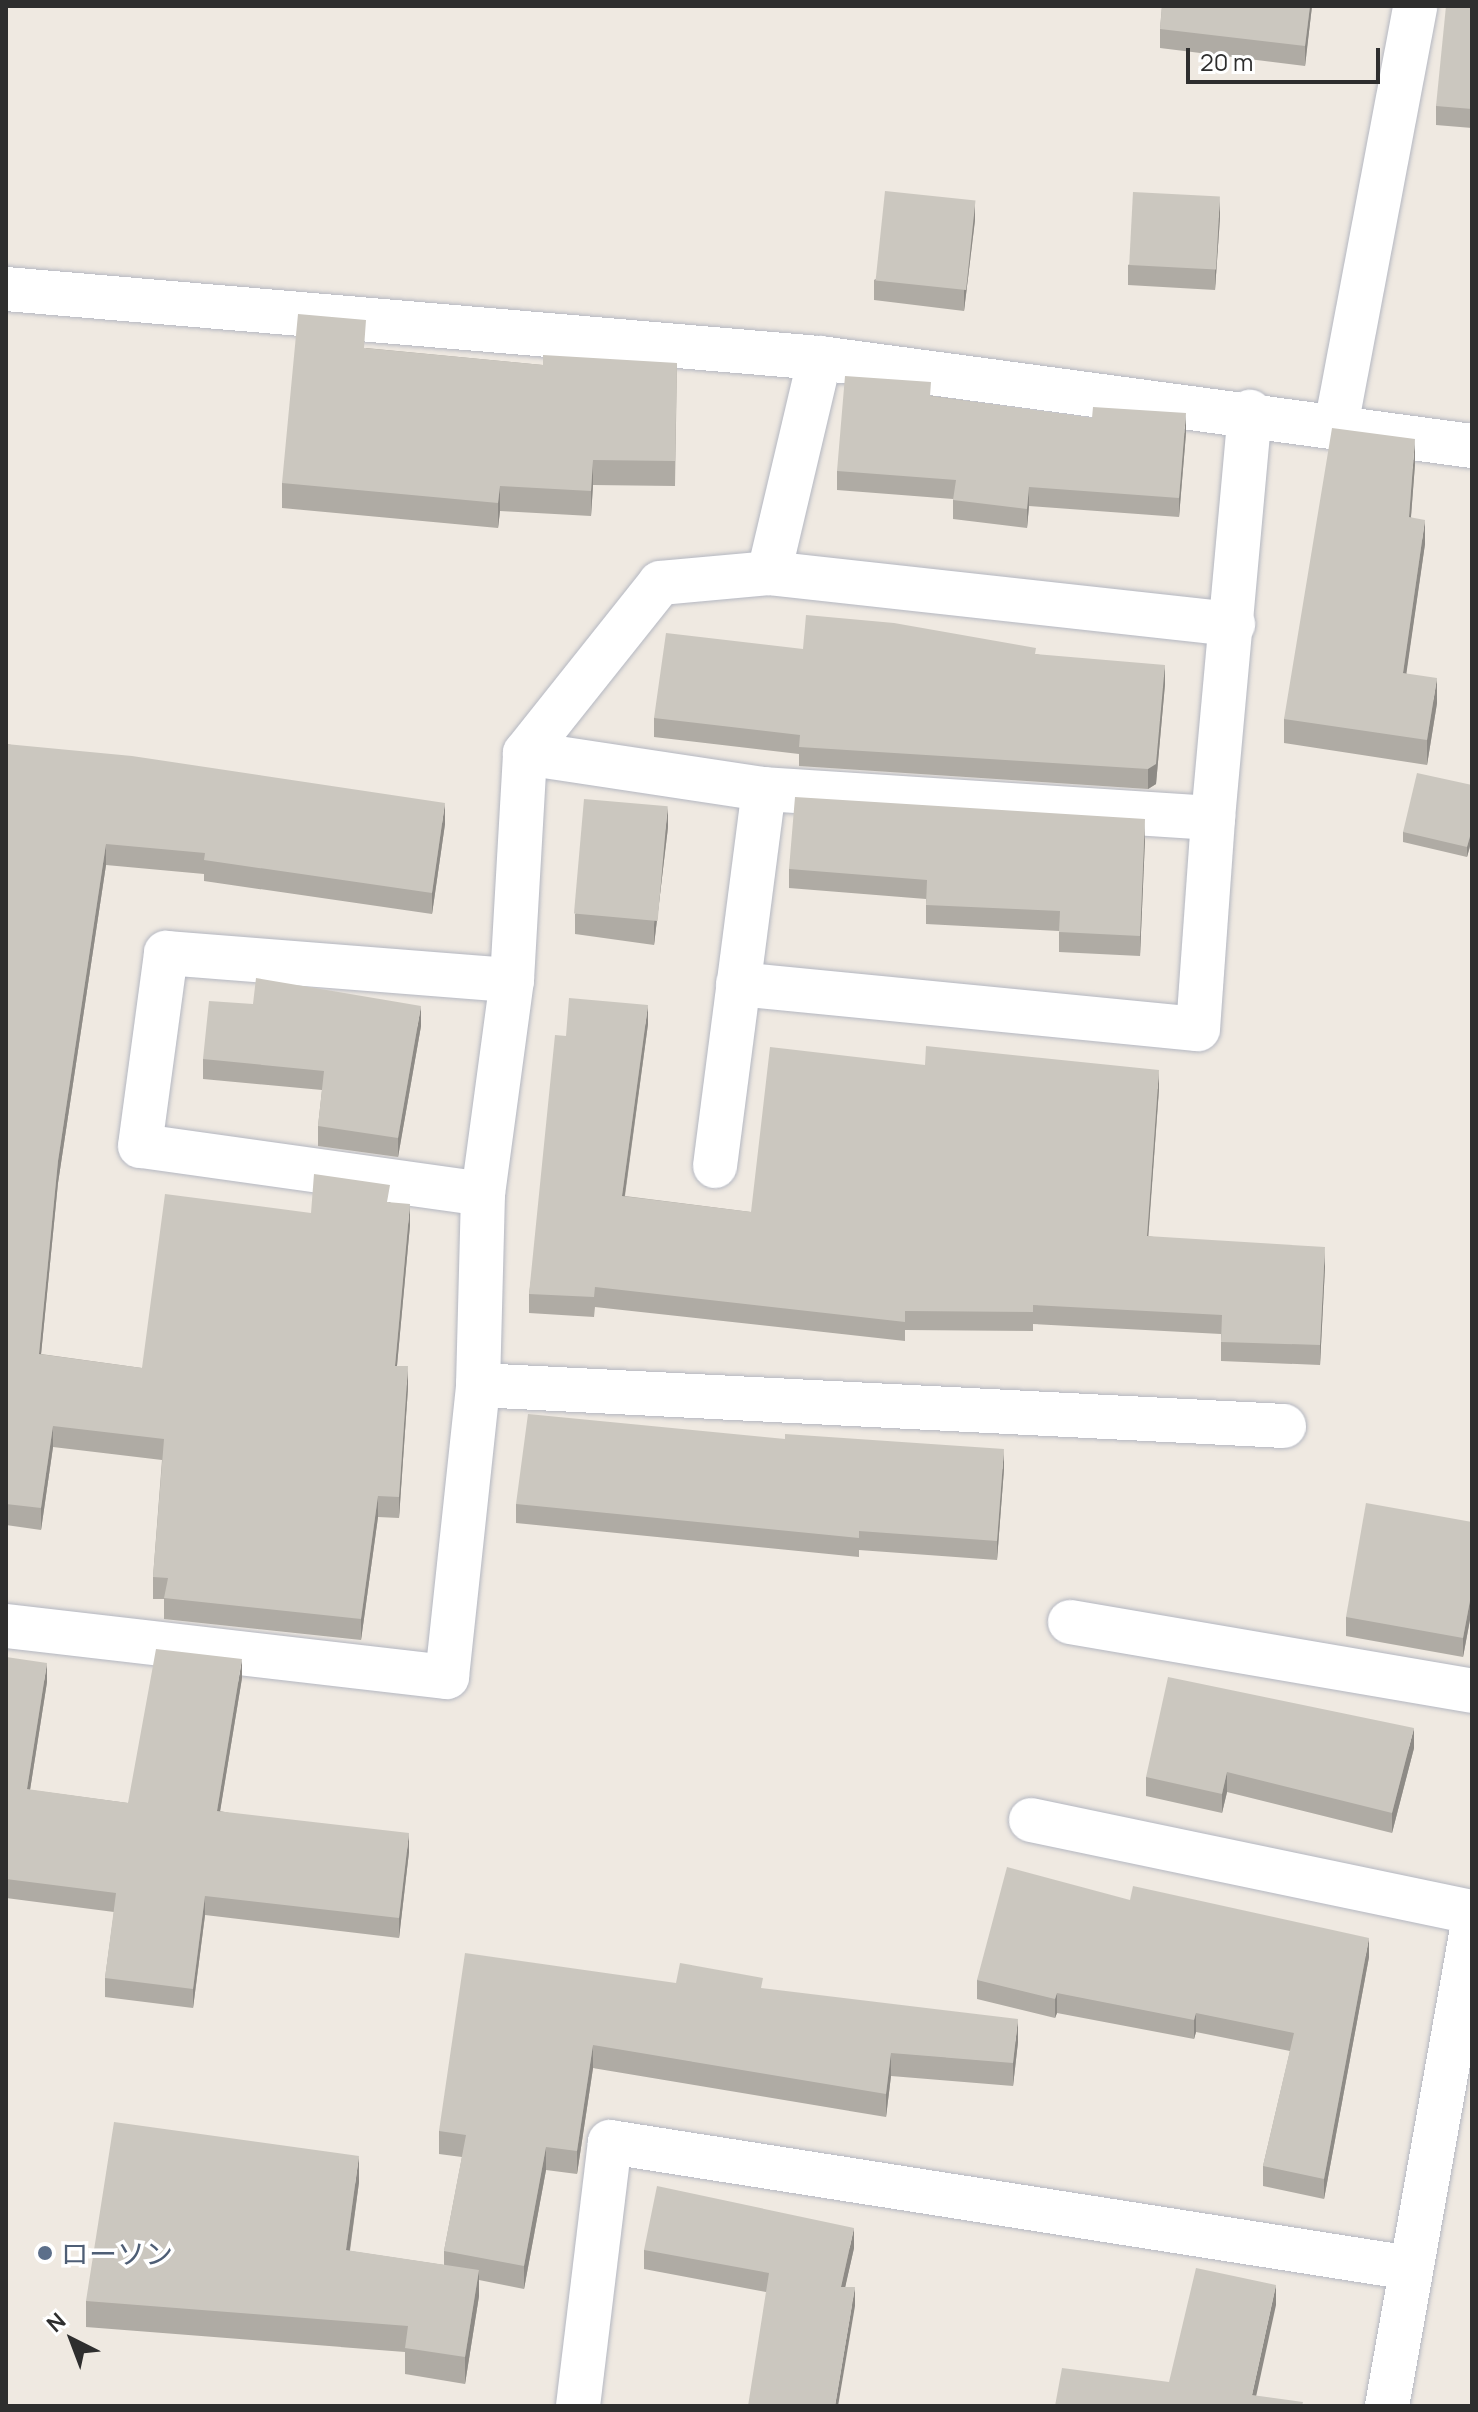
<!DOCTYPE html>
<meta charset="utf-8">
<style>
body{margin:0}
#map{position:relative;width:1478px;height:2412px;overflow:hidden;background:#efe9e1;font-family:Manrope,"Noto Sans JP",sans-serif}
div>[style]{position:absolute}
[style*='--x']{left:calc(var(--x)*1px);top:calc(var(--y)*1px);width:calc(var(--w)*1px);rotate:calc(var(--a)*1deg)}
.roads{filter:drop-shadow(0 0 2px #b4b7c1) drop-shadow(0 0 2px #b4b7c1)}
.minor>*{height:44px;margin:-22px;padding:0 22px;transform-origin:22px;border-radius:22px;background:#fff}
.wall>*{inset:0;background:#afaba4}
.shaded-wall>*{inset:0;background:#8e8b86}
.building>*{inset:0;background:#cbc7bf;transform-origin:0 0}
.dots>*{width:22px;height:22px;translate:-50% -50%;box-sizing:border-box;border:4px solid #fff;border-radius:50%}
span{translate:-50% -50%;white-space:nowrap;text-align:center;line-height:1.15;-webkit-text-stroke:7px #fff;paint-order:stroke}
.service-label{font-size:28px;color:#4e5e75}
.left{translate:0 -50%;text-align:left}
.frame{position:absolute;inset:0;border:8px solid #2e2e2e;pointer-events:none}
.north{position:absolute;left:32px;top:2300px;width:80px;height:80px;-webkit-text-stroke:6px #fff;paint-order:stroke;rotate:318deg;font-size:22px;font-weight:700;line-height:32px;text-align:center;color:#2e2e2e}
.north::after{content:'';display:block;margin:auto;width:28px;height:36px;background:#2e2e2e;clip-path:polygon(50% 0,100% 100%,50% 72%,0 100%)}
.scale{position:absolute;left:1186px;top:48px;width:194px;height:36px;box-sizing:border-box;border:4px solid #2e2e2e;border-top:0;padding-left:10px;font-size:24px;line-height:28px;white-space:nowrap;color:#2e2e2e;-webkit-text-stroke:6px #fff;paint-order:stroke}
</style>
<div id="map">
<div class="roads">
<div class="minor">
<div style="--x:6;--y:289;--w:817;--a:4.85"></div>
<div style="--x:820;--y:358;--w:658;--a:7.69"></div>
<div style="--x:1336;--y:426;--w:427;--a:-79.3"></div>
<div style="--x:769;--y:573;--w:467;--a:6.3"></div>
<div style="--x:525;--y:753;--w:242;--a:8.6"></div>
<div style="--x:764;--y:789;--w:450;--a:3.7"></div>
<div style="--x:1213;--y:818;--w:408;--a:-84.8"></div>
<div style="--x:738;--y:984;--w:462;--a:5.6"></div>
<div style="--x:1198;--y:1029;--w:212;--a:-85.9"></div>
<div style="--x:715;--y:1166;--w:380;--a:-82.6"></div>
<div style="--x:483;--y:1194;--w:346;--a:-172"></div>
<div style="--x:140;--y:1146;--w:195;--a:-82.3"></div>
<div style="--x:166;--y:953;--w:347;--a:4.5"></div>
<div style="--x:478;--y:1385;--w:807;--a:2.91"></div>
<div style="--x:1070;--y:1622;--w:408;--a:9.7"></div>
<div style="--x:6;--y:1626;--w:444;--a:6.6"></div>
<div style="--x:447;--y:1677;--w:294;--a:-83.9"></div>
<div style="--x:478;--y:1385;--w:191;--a:-88.5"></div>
<div style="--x:483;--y:1194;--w:216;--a:-82.3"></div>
<div style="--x:512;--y:980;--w:227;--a:-86.7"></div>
<div style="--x:525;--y:753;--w:217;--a:-51.5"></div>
<div style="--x:660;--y:583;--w:109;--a:-5.2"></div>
<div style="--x:769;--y:573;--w:221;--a:-76.7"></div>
<div style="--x:1031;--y:1820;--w:450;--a:11.8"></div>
<div style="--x:578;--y:2406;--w:266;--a:-83.1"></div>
<div style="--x:610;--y:2142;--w:810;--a:8.95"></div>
<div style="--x:1387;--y:2406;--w:486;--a:-79.9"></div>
</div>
</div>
<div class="wall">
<div style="clip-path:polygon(1162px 6px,1312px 6px,1305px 66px,1160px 48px,1160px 29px)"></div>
<div style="clip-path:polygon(1472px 6px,1472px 128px,1436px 125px,1436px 106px)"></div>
<div style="clip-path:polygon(1220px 217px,1215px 290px,1128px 285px,1128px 265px)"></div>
<div style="clip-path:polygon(975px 220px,964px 311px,874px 300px,874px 280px)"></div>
<div style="clip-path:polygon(366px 348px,543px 365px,677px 363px,675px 486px,593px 485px,591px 516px,500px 511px,498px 528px,282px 508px,282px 483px)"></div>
<div style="clip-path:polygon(931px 396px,1186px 433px,1179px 517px,1029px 506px,1027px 528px,953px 519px,953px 499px,837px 490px,837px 471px)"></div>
<div style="clip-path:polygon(1415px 464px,1411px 517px,1425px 544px,1406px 673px,1437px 703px,1427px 765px,1284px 743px,1284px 719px)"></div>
<div style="clip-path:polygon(803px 649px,1036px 654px,1165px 684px,1156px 784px,1148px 789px,799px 766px,799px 754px,654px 737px,654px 718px)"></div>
<div style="clip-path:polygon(6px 744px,445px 824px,432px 914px,204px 881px,204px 874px,106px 865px,58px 1183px,41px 1354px,142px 1368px,311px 1213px,390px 1202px,410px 1225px,397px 1366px,408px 1388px,399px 1518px,378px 1517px,361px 1640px,164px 1619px,164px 1599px,153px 1599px,153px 1577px,162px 1460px,53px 1447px,41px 1530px,6px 1525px)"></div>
<div style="clip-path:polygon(1472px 785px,1472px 839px,1467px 857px,1403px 842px,1403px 832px)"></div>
<div style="clip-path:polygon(668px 827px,654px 945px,575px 934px,575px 914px)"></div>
<div style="clip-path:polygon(1145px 839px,1140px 956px,1059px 952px,1059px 931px,926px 924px,926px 899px,789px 888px,789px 869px)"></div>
<div style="clip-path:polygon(648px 1024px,625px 1196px,751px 1212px,925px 1065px,1159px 1089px,1148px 1236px,1325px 1267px,1320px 1365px,1221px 1361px,1221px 1334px,1033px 1324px,1033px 1331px,905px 1330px,905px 1341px,595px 1307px,594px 1317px,529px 1313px,529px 1294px,566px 1036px)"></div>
<div style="clip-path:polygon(421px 1026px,398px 1157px,318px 1146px,318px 1126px,322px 1090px,203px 1079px,203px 1059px)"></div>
<div style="clip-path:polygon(1004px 1469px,997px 1560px,859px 1550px,859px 1557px,516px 1523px,516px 1504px)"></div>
<div style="clip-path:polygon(1472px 1522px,1472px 1609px,1463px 1657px,1346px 1636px,1346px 1617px)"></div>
<div style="clip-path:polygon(6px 1657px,47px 1682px,30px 1790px,128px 1803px,242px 1678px,220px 1811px,409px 1852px,399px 1938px,205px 1915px,193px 2008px,105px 1997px,105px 1978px,114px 1912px,6px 1898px)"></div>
<div style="clip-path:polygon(1414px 1748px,1392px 1833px,1227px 1792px,1222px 1813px,1146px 1796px,1146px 1777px)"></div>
<div style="clip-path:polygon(1130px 1900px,1369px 1957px,1324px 2199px,1263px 2186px,1263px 2166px,1290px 2051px,1196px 2032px,1194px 2039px,1057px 2013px,1055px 2018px,977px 1999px,977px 1980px)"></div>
<div style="clip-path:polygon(676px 1983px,763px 1989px,1018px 2042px,1013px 2086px,891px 2076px,886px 2117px,593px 2068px,577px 2174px,546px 2170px,524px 2289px,479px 2280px,479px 2296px,465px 2384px,405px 2374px,405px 2352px,86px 2327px,86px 2301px,359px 2182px,350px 2251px,444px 2265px,444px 2251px,462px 2157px,439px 2154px,439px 2131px)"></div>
<div style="clip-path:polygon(854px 2248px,845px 2287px,855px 2306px,766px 2292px,644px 2269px,644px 2250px)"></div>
</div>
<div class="shaded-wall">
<div style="clip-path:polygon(1310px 6px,1312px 6px,1305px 66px,1305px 46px)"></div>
<div style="clip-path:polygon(1220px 197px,1220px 217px,1215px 290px,1215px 271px)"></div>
<div style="clip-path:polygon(975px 201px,975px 220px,964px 311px,964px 291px)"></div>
<div style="clip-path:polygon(1186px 413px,1186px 433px,1179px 517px,1179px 498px)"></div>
<div style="clip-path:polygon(1415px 439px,1415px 464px,1409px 542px,1409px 517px)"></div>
<div style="clip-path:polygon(593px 460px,593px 485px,591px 516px,591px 491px)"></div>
<div style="clip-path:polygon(500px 486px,500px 511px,498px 528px,498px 503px)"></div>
<div style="clip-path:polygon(1029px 487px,1029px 506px,1027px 528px,1027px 509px)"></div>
<div style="clip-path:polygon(1425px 520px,1425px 544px,1403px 697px,1403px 673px)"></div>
<div style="clip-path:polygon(1165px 665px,1165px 684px,1156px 784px,1148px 789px,1148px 769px)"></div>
<div style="clip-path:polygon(1437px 678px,1437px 703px,1427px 765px,1427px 740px)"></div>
<div style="clip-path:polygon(445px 803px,445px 824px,432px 914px,432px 893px)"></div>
<div style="clip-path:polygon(668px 807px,668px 827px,654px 945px,654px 925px)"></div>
<div style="clip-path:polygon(1145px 819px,1145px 839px,1140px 956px,1140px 936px)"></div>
<div style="clip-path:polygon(1472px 829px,1472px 839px,1467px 857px,1467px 847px)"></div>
<div style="clip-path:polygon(106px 844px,106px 865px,58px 1183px,39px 1375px,39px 1354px,58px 1161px)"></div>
<div style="clip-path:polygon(648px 1005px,648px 1024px,622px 1215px,622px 1196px)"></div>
<div style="clip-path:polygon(421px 1006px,421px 1026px,398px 1157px,398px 1138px)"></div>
<div style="clip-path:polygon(1159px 1070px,1159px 1089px,1147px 1255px,1147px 1236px)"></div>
<div style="clip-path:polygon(410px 1204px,410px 1225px,395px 1387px,395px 1366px)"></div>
<div style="clip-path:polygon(1325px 1247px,1325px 1267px,1320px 1365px,1320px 1345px)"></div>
<div style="clip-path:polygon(408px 1366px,408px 1388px,399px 1518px,399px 1497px)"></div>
<div style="clip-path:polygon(53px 1426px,53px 1447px,41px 1530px,41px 1508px)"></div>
<div style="clip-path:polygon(1004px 1449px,1004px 1469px,997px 1560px,997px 1541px)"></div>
<div style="clip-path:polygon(378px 1496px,378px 1517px,361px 1640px,361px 1619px)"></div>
<div style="clip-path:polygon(1472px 1590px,1472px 1609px,1463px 1657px,1463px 1638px)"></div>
<div style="clip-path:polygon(242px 1659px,242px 1678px,217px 1830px,217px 1811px)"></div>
<div style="clip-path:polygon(47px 1663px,47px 1682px,27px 1809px,27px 1789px)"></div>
<div style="clip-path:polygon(1414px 1728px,1414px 1748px,1392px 1833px,1392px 1813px)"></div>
<div style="clip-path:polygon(1227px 1772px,1227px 1792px,1222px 1813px,1222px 1794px)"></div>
<div style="clip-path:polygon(409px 1833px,409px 1852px,399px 1938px,399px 1918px)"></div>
<div style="clip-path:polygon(205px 1896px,205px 1915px,193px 2008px,193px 1989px)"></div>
<div style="clip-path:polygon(1369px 1938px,1369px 1957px,1324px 2199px,1324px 2179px)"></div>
<div style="clip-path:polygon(1057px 1993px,1057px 2013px,1055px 2018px,1055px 1999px)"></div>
<div style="clip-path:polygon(1196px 2013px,1196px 2032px,1194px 2039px,1194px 2020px)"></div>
<div style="clip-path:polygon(1018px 2019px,1018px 2042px,1013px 2086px,1013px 2063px)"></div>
<div style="clip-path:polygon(593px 2045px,593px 2068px,577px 2174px,577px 2151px)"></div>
<div style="clip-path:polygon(891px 2053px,891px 2076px,886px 2117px,886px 2094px)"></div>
<div style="clip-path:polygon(546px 2147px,546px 2170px,524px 2289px,524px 2266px)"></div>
<div style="clip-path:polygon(359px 2156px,359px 2182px,346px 2277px,346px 2250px)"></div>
<div style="clip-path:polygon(854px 2228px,854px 2248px,841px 2306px,841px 2287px)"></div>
<div style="clip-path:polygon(479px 2270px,479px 2296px,465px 2384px,465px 2357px)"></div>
<div style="clip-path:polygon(1276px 2285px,1276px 2305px,1254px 2406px,1252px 2395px)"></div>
<div style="clip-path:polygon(855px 2287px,855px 2306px,838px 2406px,835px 2406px)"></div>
</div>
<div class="building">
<div style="clip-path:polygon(1162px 6px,1310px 6px,1305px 46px,1160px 29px)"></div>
<div style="clip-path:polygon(1446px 6px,1472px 6px,1472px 109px,1436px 106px)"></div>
<div style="left:885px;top:191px;width:91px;height:90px;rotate:6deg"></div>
<div style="left:1133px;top:192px;width:87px;height:73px;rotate:3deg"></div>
<div style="clip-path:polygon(298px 314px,366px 320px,364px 348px,543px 365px,543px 355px,677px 363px,675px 461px,593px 460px,591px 491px,500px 486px,498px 503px,282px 483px)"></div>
<div style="clip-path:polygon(845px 376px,931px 382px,930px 396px,1092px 418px,1093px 407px,1186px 413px,1179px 498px,1029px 487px,1027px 509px,953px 500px,956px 480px,837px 471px)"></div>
<div style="clip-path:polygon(1332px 428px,1415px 439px,1409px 517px,1425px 520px,1403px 673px,1437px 678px,1427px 740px,1284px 719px)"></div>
<div style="clip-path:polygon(806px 615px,894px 623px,1036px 648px,1035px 654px,1165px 665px,1156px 764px,1148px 769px,799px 747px,800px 735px,654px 718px,666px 633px,803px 649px)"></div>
<div style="clip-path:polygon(6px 744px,132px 756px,445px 803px,432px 893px,204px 860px,205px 853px,106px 844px,58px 1161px,39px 1354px,142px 1368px,165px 1194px,311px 1213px,314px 1174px,390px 1185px,387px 1202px,410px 1204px,395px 1366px,408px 1366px,399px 1497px,378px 1496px,361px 1619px,164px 1598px,168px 1578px,153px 1577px,164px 1439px,53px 1426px,41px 1508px,6px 1504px)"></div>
<div style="clip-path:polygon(1417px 773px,1472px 785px,1472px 829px,1467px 847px,1403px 832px)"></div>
<div style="clip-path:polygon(795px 797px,1145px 819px,1140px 936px,1059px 932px,1060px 911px,926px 905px,927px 880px,789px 869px)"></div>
<div style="left:584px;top:799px;width:84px;height:115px;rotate:5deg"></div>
<div style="clip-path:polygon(256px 978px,421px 1006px,398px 1138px,318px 1126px,324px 1071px,203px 1059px,209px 1001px,253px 1004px)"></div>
<div style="clip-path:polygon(569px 998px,648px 1005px,622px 1196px,751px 1212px,770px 1047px,925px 1065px,926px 1046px,1159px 1070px,1147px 1236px,1325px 1247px,1320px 1345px,1221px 1342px,1222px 1315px,1033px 1305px,1033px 1312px,905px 1311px,905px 1322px,595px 1287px,594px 1297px,529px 1294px,555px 1035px,566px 1036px)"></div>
<div style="clip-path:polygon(528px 1414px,785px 1439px,785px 1434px,1004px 1449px,997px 1541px,859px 1531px,859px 1538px,516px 1504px)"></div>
<div style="clip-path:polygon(1366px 1503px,1472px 1522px,1472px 1590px,1463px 1638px,1346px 1617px)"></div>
<div style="clip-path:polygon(156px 1649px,242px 1659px,217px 1811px,409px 1833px,399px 1918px,205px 1896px,193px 1989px,105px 1978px,116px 1893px,6px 1879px,6px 1657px,47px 1663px,27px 1789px,128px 1803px)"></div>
<div style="clip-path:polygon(1168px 1677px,1414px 1728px,1392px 1813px,1227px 1772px,1222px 1794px,1146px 1777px)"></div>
<div style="clip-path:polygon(1007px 1867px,1130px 1900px,1133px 1886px,1369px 1938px,1324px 2179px,1263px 2166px,1294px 2033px,1196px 2013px,1194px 2020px,1057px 1993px,1055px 1999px,977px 1980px)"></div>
<div style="clip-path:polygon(465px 1953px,676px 1983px,680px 1963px,763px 1978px,761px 1988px,1018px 2019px,1013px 2063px,891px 2053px,886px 2094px,593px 2045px,577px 2151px,546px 2147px,524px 2266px,444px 2251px,466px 2135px,439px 2131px)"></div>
<div style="clip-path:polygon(114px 2122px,359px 2156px,346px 2250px,479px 2270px,465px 2357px,405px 2348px,408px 2326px,86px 2301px)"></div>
<div style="clip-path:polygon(657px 2186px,854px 2228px,841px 2287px,855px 2287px,835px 2406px,748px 2406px,769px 2273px,644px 2250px)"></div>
<div style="clip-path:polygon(1196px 2268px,1276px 2285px,1252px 2395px,1303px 2402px,1302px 2406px,1055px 2406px,1062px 2368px,1169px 2382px)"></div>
</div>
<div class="dots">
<div style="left:45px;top:2253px;background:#5c6f8a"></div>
</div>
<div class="service-label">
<span class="left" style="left:61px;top:2253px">ローソン</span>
</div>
<div class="frame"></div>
<div class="north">N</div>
<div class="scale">20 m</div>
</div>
